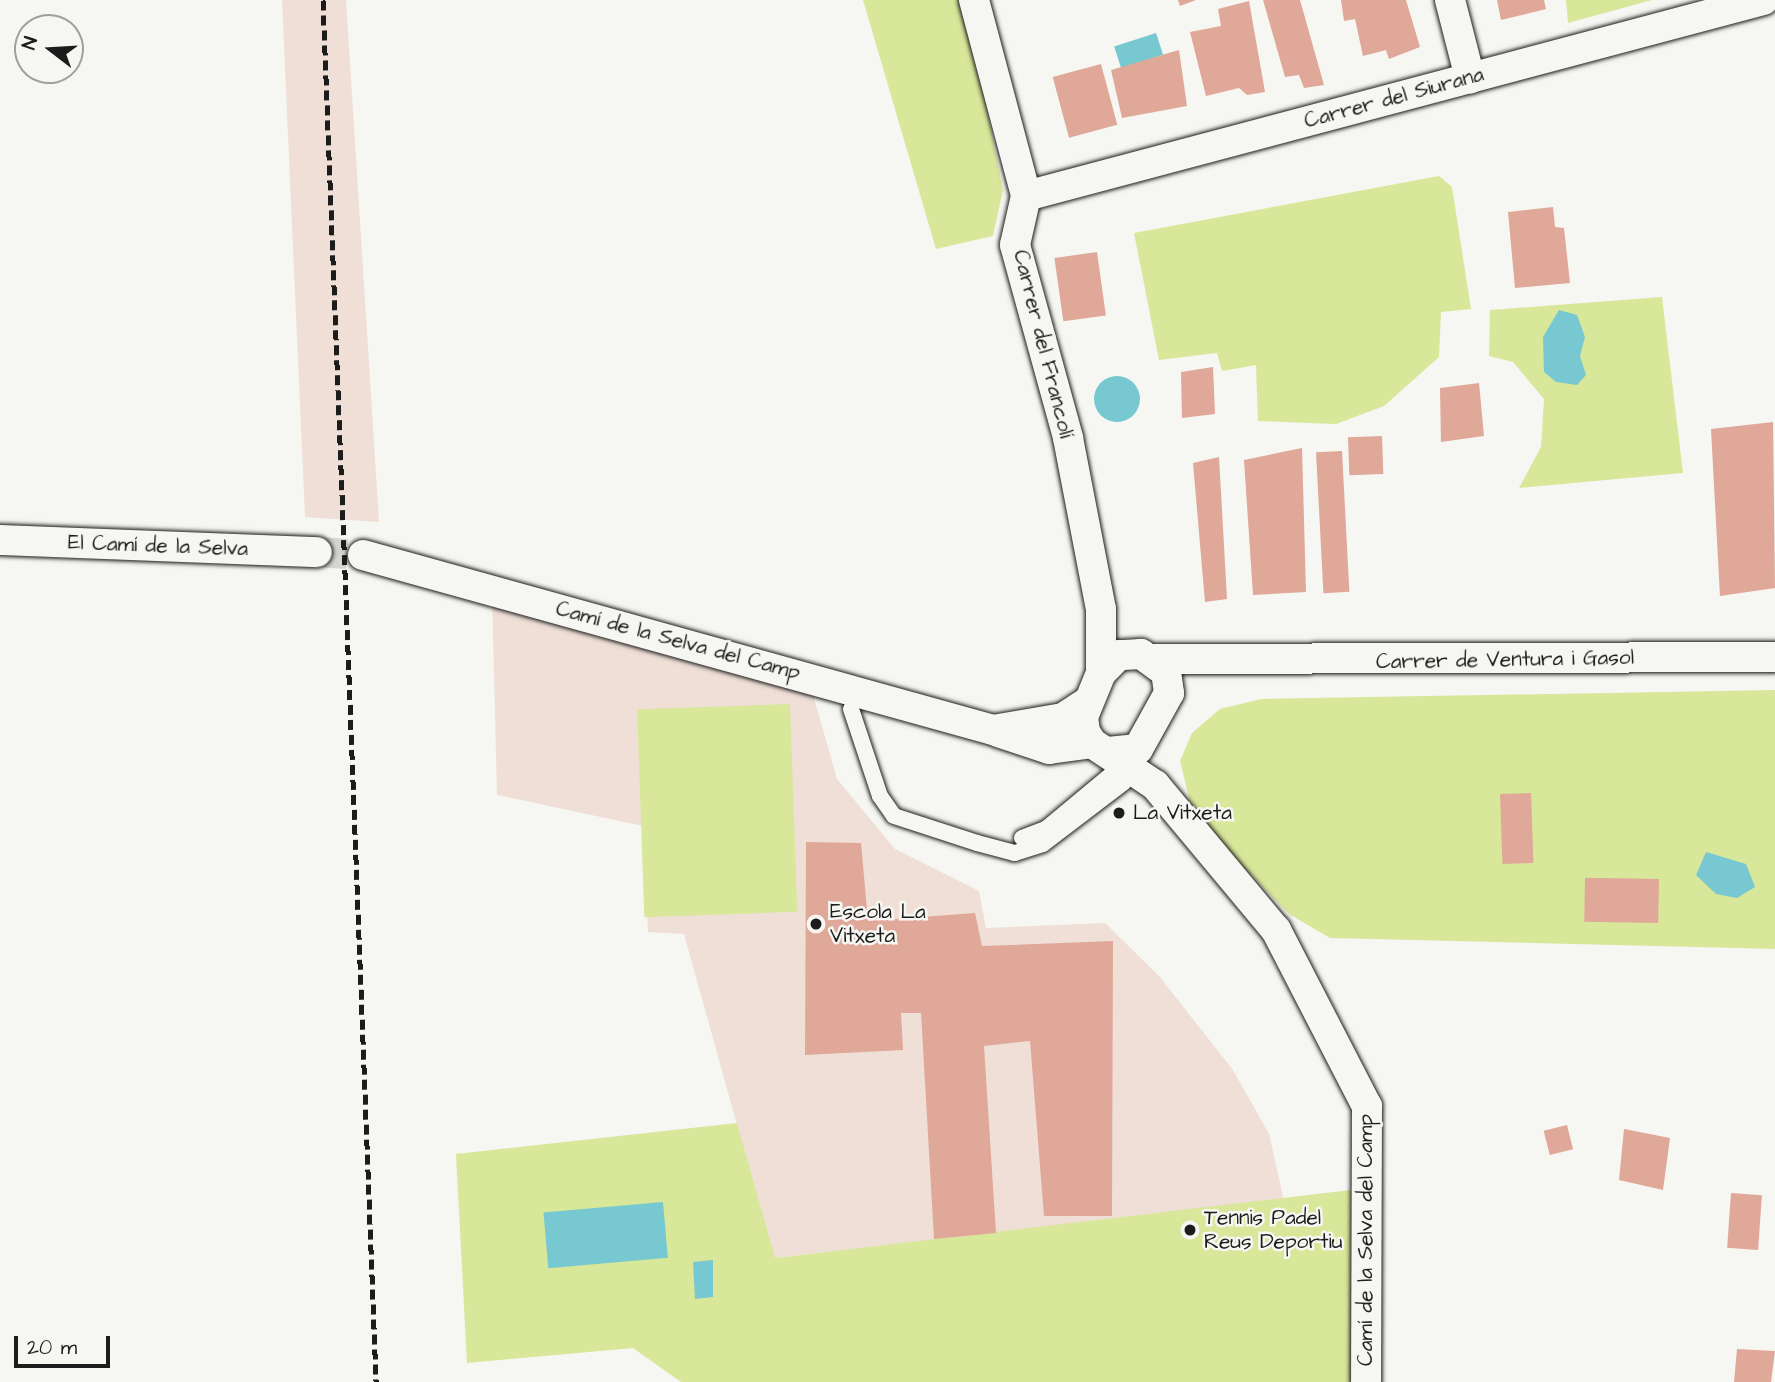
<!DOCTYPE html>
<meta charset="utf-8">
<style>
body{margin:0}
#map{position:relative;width:1775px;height:1382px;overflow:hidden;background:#f6f6f2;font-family:"Architects Daughter",sans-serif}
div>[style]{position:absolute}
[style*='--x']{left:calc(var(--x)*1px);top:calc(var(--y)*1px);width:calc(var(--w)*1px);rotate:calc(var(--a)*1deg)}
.built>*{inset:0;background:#efdfd7}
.green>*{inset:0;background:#d8e79a;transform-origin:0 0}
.water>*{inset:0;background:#77c8d0;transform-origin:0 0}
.round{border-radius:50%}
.building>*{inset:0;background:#e0a898;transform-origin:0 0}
.street-tunnel>*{height:30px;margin-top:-15px;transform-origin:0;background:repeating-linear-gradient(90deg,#d5d5d2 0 30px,transparent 0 45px)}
.roads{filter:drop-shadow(0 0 2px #1c1c1c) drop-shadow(0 0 2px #1c1c1c)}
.lane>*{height:16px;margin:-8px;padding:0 8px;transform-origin:8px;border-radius:8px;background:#f6f6f2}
.street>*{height:30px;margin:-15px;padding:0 15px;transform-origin:15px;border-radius:15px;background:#f6f6f2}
.rail>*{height:5px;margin-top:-2.5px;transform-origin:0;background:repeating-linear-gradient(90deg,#1c1c1c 0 10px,transparent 0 15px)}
.dots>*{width:19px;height:19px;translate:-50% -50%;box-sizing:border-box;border:4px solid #f6f6f2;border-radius:50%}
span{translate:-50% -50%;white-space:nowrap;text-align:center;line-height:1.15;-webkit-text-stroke:5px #f6f6f2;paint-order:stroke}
.street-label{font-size:21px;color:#1c1c1c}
.poi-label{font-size:21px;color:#1c1c1c}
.left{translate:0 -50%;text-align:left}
.north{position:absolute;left:14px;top:14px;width:70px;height:70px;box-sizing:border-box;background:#f6f6f2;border:2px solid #9f9f9c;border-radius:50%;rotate:287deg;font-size:19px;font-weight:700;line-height:28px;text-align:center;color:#1c1c1c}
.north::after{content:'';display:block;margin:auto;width:24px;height:32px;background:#1c1c1c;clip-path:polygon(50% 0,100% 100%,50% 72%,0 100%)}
.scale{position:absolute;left:14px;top:1336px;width:96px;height:32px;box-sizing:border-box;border:4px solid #1c1c1c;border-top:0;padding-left:9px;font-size:21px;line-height:24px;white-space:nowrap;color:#1c1c1c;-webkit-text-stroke:5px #f6f6f2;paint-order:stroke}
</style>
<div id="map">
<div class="built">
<div style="clip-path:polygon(282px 0,346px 0,379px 522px,305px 517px)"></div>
<div style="clip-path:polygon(492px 591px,808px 677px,837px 779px,895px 849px,979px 891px,986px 928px,1105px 923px,1159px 976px,1233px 1070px,1269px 1134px,1284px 1201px,774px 1258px,684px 934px,648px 932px,643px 826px,497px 795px)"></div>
</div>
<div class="green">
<div style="clip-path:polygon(863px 0,965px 0,1003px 190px,993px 236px,936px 249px)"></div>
<div style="clip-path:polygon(1566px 0,1652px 0,1568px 23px)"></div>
<div style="clip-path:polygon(1439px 176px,1452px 187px,1471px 309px,1441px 312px,1439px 357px,1384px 406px,1336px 424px,1258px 421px,1256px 365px,1222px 371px,1217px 353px,1159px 360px,1134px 233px)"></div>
<div style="clip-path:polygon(1662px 297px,1683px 473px,1519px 488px,1541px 447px,1544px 399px,1513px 362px,1489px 356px,1490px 310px)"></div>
<div style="clip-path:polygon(1775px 690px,1775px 949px,1330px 938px,1289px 914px,1215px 838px,1190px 802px,1180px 761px,1192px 733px,1220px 709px,1261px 699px)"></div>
<div style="left:790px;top:704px;width:208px;height:153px;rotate:88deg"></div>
<div style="clip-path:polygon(737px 1123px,775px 1258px,1351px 1190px,1351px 1382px,681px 1382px,633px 1348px,467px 1363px,456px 1154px)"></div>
</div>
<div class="water">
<div style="left:1156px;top:33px;width:23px;height:44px;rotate:72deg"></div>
<div style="clip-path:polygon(1559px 310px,1577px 315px,1585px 337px,1580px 356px,1586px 375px,1577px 385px,1556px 382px,1544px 372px,1543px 337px)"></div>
<div class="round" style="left:1094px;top:376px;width:46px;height:46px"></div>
<div style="clip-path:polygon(1706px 852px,1746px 864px,1755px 887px,1737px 898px,1716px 894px,1696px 875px)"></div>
<div style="left:663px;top:1202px;width:56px;height:120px;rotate:85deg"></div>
<div style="clip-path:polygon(713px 1260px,713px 1297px,695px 1299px,693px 1262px)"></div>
</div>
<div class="building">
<div style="clip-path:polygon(1178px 0,1196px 0,1180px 6px)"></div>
<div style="clip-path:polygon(1263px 0,1300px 0,1324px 85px,1304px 88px,1299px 75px,1285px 77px)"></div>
<div style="clip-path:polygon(1341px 0,1406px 0,1420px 47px,1389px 59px,1386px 50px,1363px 56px,1355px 19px,1344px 21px)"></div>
<div style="clip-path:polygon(1497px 0,1544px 0,1546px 9px,1501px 20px)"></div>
<div style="clip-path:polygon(1249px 1px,1265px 92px,1247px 95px,1239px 88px,1206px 96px,1190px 32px,1221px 26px,1218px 9px)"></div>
<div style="clip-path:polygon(1179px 50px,1187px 106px,1122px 118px,1111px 70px)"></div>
<div style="left:1101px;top:64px;width:63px;height:50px;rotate:75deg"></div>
<div style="clip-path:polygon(1553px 207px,1555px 227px,1564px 228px,1570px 283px,1515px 288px,1508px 212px)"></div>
<div style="left:1097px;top:252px;width:64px;height:43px;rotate:82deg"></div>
<div style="clip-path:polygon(1213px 367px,1215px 414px,1182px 418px,1181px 372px)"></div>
<div style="clip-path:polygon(1479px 383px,1484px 436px,1441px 442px,1440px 388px)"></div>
<div style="clip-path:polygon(1773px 422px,1775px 588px,1720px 596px,1711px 429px)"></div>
<div style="left:1382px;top:436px;width:38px;height:34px;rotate:88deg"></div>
<div style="clip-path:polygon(1302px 448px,1306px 592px,1253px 595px,1244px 460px)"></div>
<div style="left:1342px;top:451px;width:141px;height:26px;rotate:87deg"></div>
<div style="clip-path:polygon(1219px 457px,1227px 599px,1205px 602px,1193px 463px)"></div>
<div style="left:1531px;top:793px;width:70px;height:31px;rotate:88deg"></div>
<div style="clip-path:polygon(806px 842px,861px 843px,868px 921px,975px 913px,982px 946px,1113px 941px,1112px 1216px,1044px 1216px,1030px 1041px,984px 1046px,996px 1233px,934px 1239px,921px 1013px,901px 1013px,903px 1050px,805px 1055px)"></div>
<div style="left:1659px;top:879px;width:44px;height:74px;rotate:91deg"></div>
<div style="left:1567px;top:1125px;width:25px;height:24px;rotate:76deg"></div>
<div style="clip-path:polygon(1624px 1129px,1670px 1138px,1663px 1190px,1619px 1180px)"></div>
<div style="left:1731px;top:1193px;width:31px;height:55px;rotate:4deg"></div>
<div style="clip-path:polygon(1737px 1349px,1775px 1351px,1771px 1382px,1734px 1382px)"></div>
</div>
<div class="street-tunnel">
<div style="--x:317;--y:552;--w:46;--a:3.7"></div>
</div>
<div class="roads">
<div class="lane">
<div style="--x:851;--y:709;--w:92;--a:71.6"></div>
<div style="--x:880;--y:796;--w:24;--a:55"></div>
<div style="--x:894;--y:816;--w:87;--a:18"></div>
<div style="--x:977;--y:843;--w:39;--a:15"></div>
<div style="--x:1015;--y:853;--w:29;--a:-18"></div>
<div style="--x:1043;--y:844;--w:102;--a:-37.4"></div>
<div style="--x:1022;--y:838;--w:26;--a:-21"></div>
<div style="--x:1046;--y:829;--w:86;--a:-39.8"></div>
</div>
<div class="street">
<div style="--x:974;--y:0;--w:203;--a:75.1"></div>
<div style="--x:1026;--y:196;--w:50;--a:102.7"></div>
<div style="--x:1015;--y:245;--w:200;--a:74.6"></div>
<div style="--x:1068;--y:438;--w:174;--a:79.1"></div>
<div style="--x:1101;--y:609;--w:64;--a:90"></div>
<div style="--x:1450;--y:0;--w:81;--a:75.6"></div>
<div style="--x:1026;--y:196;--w:763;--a:-14.89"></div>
<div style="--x:0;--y:540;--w:317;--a:2.2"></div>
<div style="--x:363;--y:555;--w:654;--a:15.52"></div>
<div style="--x:993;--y:730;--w:71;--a:-9.7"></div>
<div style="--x:1063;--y:718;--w:30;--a:-33"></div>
<div style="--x:1153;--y:659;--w:622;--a:-0.18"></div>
<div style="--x:998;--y:732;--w:54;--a:18.4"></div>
<div style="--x:1049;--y:749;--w:43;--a:-7.9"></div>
<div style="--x:1108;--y:752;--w:30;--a:-6"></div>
<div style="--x:1138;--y:749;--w:64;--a:-61"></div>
<div style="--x:1169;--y:693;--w:21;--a:-98"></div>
<div style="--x:1166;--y:672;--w:31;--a:-144"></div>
<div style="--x:1141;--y:654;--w:22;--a:177"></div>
<div style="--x:1119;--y:655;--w:25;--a:135"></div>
<div style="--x:1101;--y:673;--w:48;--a:112.2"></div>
<div style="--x:1083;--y:717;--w:15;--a:82"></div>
<div style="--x:1085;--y:732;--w:13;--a:58"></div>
<div style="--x:1092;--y:743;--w:76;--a:33.7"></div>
<div style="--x:1155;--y:785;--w:189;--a:50.2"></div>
<div style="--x:1276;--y:930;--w:198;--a:62.7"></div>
<div style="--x:1367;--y:1106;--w:276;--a:90.2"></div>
</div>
</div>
<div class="rail">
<div style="--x:323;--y:0;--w:1383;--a:87.8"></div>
</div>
<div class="dots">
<div style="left:1119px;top:813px;background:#1c1c1c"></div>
<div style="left:816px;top:924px;background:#1c1c1c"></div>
<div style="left:1190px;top:1230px;background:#1c1c1c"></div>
</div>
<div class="street-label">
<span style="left:1394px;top:98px;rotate:-15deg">Carrer del Siurana</span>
<span style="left:1043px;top:344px;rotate:76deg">Carrer del Francolí</span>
<span style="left:158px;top:546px;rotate:2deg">El Camí de la Selva</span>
<span style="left:678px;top:641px;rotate:15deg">Camí de la Selva del Camp</span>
<span style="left:1505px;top:660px;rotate:-1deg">Carrer de Ventura i Gasol</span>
<span style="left:1366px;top:1240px;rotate:-90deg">Camí de la Selva del Camp</span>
</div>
<div class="poi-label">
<span class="left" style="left:1133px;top:813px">La Vitxeta</span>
<span class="left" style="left:830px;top:924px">Escola La<br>Vitxeta</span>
<span class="left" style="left:1204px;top:1230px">Tennis Padel<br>Reus Deportiu</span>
</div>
<div class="north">N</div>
<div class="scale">20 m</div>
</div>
